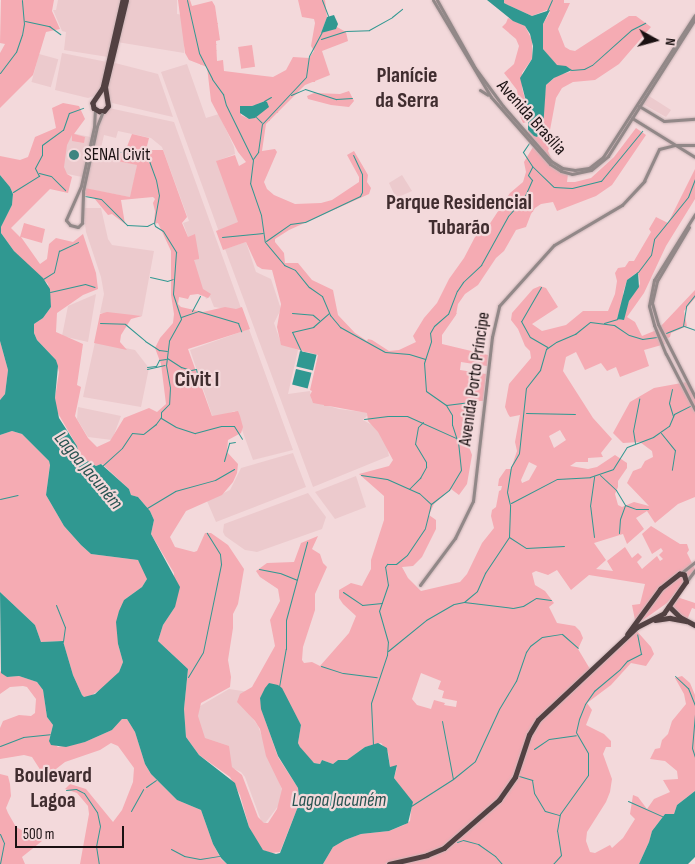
<!DOCTYPE html>
<meta charset="utf-8">
<style>
body{margin:0}
#map{position:relative;width:695px;height:864px;overflow:hidden;background:#f3d9db;font-family:"Sofia Sans Condensed",sans-serif}
div>[style]{position:absolute}
[style*='--x']{left:calc(var(--x)*1px);top:calc(var(--y)*1px);width:calc(var(--w)*1px);rotate:calc(var(--a)*1deg)}
.built>*{inset:0;background:#eccacd;transform-origin:0 0}
.green>*{inset:0;background:#f5abb3;transform-origin:0 0}
.water>*{inset:0;background:#309891;transform-origin:0 0}
.stream>*{height:1px;margin:-0.5px;padding:0 0.5px;transform-origin:0.5px;border-radius:0.5px;background:#309891}
.roads{filter:drop-shadow(0 0 1px #ccb5b7) drop-shadow(0 0 1px #ccb5b7)}
.minor>*{height:3px;margin:-1.5px;padding:0 1.5px;transform-origin:1.5px;border-radius:1.5px;background:#928888}
.major>*{height:4.5px;margin:-2.25px;padding:0 2.25px;transform-origin:2.25px;border-radius:2.25px;background:#524142}
.dots>*{width:14px;height:14px;translate:-50% -50%;box-sizing:border-box;border:2px solid #f3d9db;border-radius:50%}
span{translate:-50% -50%;white-space:nowrap;text-align:center;line-height:1.15;-webkit-text-stroke:4.5px #f3d9db;paint-order:stroke}
.street-label{font-size:18px;color:#1a1112}
.poi-label{font-size:18px;color:#1a1112}
.left{translate:0 -50%;text-align:left}
.water-label{font-size:19px;color:#275350;font-style:italic}
.district-label{font-size:22px;color:#402d2f;font-weight:700}
.north{position:absolute;left:630px;top:15px;width:50px;height:50px;-webkit-text-stroke:4px #f3d9db;paint-order:stroke;rotate:97deg;font-size:14px;font-weight:700;line-height:20px;text-align:center;color:#1a1112}
.north::after{content:'';display:block;margin:auto;width:18px;height:22px;background:#1a1112;clip-path:polygon(50% 0,100% 100%,50% 72%,0 100%)}
.scale{position:absolute;left:15px;top:826px;width:109px;height:22px;box-sizing:border-box;border:2px solid #1a1112;border-top:0;padding-left:6px;font-size:15px;line-height:18px;white-space:nowrap;color:#1a1112;-webkit-text-stroke:4px #f3d9db;paint-order:stroke}
</style>
<div id="map">
<div class="built">
<div style="clip-path:polygon(58px 0,121px 0,108px 57px,64px 50px,66px 32px,62px 31px,53px 10px,56px 10px)"></div>
<div style="clip-path:polygon(128px 0,177px 0,177px 14px,184px 15px,184px 53px,117px 42px)"></div>
<div style="clip-path:polygon(62px 53px,107px 62px,101px 89px,97px 95px,88px 98px,55px 90px)"></div>
<div style="left:39px;top:54px;width:20px;height:29px;rotate:15deg"></div>
<div style="clip-path:polygon(115px 63px,158px 74px,173px 117px,112px 103px,106px 91px,112px 65px)"></div>
<div style="clip-path:polygon(187px 64px,206px 118px,219px 114px,234px 147px,235px 154px,217px 161px,240px 223px,219px 232px,161px 72px)"></div>
<div style="clip-path:polygon(649px 96px,671px 110px,666px 117px,643px 104px)"></div>
<div style="clip-path:polygon(109px 108px,174px 122px,241px 308px,233px 310px,214px 307px,210px 297px,206px 299px,191px 260px,196px 258px,183px 223px,189px 221px,162px 147px,151px 138px,118px 131px,116px 138px,104px 135px,101px 148px,94px 147px,102px 117px)"></div>
<div style="left:67px;top:132px;width:25px;height:41px;rotate:12deg"></div>
<div style="left:92px;top:156px;width:46px;height:33px;rotate:11deg"></div>
<div style="clip-path:polygon(402px 175px,412px 191px,396px 198px,389px 183px)"></div>
<div style="clip-path:polygon(83px 208px,101px 208px,108px 239px,112px 245px,154px 251px,142px 316px,100px 313px,104px 294px,101px 277px,86px 232px)"></div>
<div style="clip-path:polygon(246px 242px,256px 272px,271px 279px,281px 309px,274px 323px,281px 343px,298px 350px,288px 394px,310px 391px,312px 401px,339px 409px,370px 413px,363px 420px,376px 427px,386px 441px,389px 456px,313px 487px,225px 249px)"></div>
<div style="clip-path:polygon(96px 294px,88px 342px,62px 336px,68px 306px)"></div>
<div style="clip-path:polygon(249px 329px,293px 450px,253px 460px,235px 411px,213px 418px,190px 350px)"></div>
<div style="clip-path:polygon(95px 342px,135px 350px,149px 368px,141px 407px,83px 397px)"></div>
<div style="clip-path:polygon(78px 407px,121px 416px,112px 440px,88px 437px,77px 419px)"></div>
<div style="clip-path:polygon(293px 453px,306px 487px,216px 522px,207px 501px,230px 490px,241px 468px)"></div>
<div style="clip-path:polygon(356px 476px,366px 507px,335px 519px,315px 492px)"></div>
<div style="clip-path:polygon(308px 493px,326px 517px,322px 529px,257px 552px,245px 550px,225px 536px,223px 532px,224px 524px)"></div>
<div style="clip-path:polygon(229px 689px,249px 692px,246px 709px,258px 726px,282px 790px,282px 801px,263px 826px,245px 777px,241px 772px,224px 764px,203px 742px,195px 709px)"></div>
</div>
<div class="green">
<div style="clip-path:polygon(1px 0,54px 0,52px 11px,60px 29px,46px 32px,33px 75px,0 108px,0 53px,5px 44px,0 43px)"></div>
<div style="clip-path:polygon(evenodd,178px 0,190px 0,192px 6px,212px 1px,215px 6px,220px 40px,216px 41px,217px 61px,223px 60px,224px 71px,273px 77px,286px 70px,293px 57px,309px 58px,314px 51px,311px 46px,315px 23px,314px 19px,302px 17px,298px 0,325px 0,327px 17px,321px 33px,337px 27px,346px 32px,348px 41px,322px 51px,330px 75px,305px 85px,266px 124px,262px 151px,275px 149px,277px 152px,264px 182px,267px 189px,274px 195px,295px 204px,321px 203px,332px 200px,359px 182px,359px 177px,347px 155px,354px 151px,368px 175px,367px 182px,371px 188px,369px 194px,289px 230px,275px 239px,275px 242px,284px 253px,285px 263px,298px 263px,312px 280px,333px 290px,338px 315px,355px 333px,367px 341px,368px 339px,372px 340px,389px 351px,399px 350px,416px 342px,413px 336px,424px 318px,437px 303px,449px 279px,464px 258px,475px 237px,487px 228px,510px 193px,523px 182px,526px 172px,524px 162px,533px 147px,549px 164px,568px 174px,567px 182px,575px 182px,591px 178px,614px 157px,636px 128px,646px 135px,612px 185px,596px 196px,557px 211px,553px 202px,541px 204px,535px 208px,531px 214px,526px 227px,516px 230px,504px 251px,496px 258px,478px 285px,465px 294px,458px 304px,456px 315px,442px 335px,442px 344px,488px 355px,487px 366px,461px 362px,460px 370px,486px 374px,483px 401px,472px 401px,464px 416px,462px 427px,472px 455px,467px 484px,459px 495px,451px 489px,434px 504px,429px 515px,436px 520px,436px 529px,422px 557px,413px 566px,402px 567px,408px 578px,421px 591px,460px 582px,467px 574px,482px 543px,494px 528px,491px 516px,492px 510px,496px 507px,499px 491px,501px 490px,502px 486px,498px 486px,499px 479px,506px 469px,511px 469px,517px 451px,515px 442px,520px 415px,510px 417px,508px 414px,505px 407px,509px 384px,531px 358px,530px 351px,525px 346px,518px 329px,511px 320px,512px 313px,533px 289px,540px 286px,546px 288px,558px 307px,532px 324px,542px 331px,566px 325px,583px 311px,608px 311px,615px 294px,617px 281px,615px 273px,618px 268px,625px 267px,629px 261px,634px 261px,651px 232px,649px 229px,656px 217px,668px 223px,695px 169px,695px 199px,666px 246px,644px 293px,627px 317px,635px 322px,642px 336px,659px 329px,665px 344px,644px 350px,649px 366px,620px 377px,616px 367px,607px 371px,601px 363px,585px 370px,576px 352px,566px 357px,563px 371px,593px 418px,612px 439px,601px 453px,603px 457px,588px 458px,588px 462px,576px 462px,570px 466px,588px 469px,597px 467px,615px 455px,627px 463px,627px 468px,618px 481px,618px 487px,615px 494px,618px 505px,622px 507px,634px 502px,649px 506px,627px 483px,633px 471px,641px 468px,645px 461px,653px 457px,652px 451px,640px 442px,623px 443px,613px 433px,630px 402px,654px 388px,687px 382px,695px 398px,695px 497px,678px 504px,655px 523px,647px 511px,636px 518px,644px 529px,627px 544px,623px 534px,594px 543px,606px 560px,596px 569px,613px 571px,607px 561px,625px 547px,632px 558px,638px 553px,642px 557px,637px 562px,642px 569px,657px 556px,660px 561px,663px 559px,659px 555px,663px 551px,661px 548px,652px 554px,642px 534px,651px 526px,680px 544px,687px 544px,689px 550px,687px 553px,695px 569px,667px 603px,636px 625px,632px 605px,640px 604px,645px 584px,589px 575px,571px 590px,557px 570px,548px 575px,536px 571px,532px 573px,535px 585px,545px 591px,554px 603px,549px 607px,557px 623px,575px 626px,580px 631px,583px 638px,578px 649px,590px 669px,534px 724px,515px 773px,498px 799px,444px 846px,426px 854px,385px 864px,323px 864px,333px 847px,345px 840px,361px 834px,389px 831px,404px 825px,410px 821px,412px 802px,394px 778px,397px 767px,390px 767px,388px 752px,381px 743px,365px 747px,347px 760px,338px 760px,333px 764px,322px 760px,320px 764px,314px 763px,302px 751px,298px 743px,301px 725px,292px 709px,269px 683px,260px 698px,263px 714px,278px 757px,298px 788px,299px 797px,297px 809px,280px 852px,271px 853px,263px 850px,258px 844px,249px 827px,240px 795px,230px 777px,199px 755px,186px 737px,184px 709px,188px 669px,158px 641px,163px 625px,175px 607px,174px 573px,151px 534px,154px 520px,150px 511px,138px 497px,131px 495px,129px 489px,102px 464px,96px 466px,79px 456px,77px 446px,56px 410px,55px 398px,59px 372px,56px 360px,37px 340px,34px 333px,34px 324px,43px 318px,51px 307px,48px 284px,14px 251px,1px 233px,1px 227px,12px 205px,13px 194px,10px 187px,0 175px,0 156px,20px 160px,28px 157px,35px 137px,56px 128px,52px 108px,63px 103px,79px 106px,85px 119px,74px 134px,85px 137px,84px 143px,72px 141px,72px 135px,67px 145px,64px 167px,67px 174px,72px 177px,68px 193px,50px 189px,11px 228px,20px 237px,24px 223px,45px 229px,42px 243px,21px 237px,40px 264px,47px 259px,49px 244px,56px 238px,73px 242px,83px 234px,96px 273px,98px 289px,83px 295px,57px 313px,56px 332px,83px 344px,77px 385px,81px 387px,75px 416px,88px 438px,97px 447px,110px 441px,124px 418px,149px 408px,157px 412px,166px 404px,161px 364px,155px 348px,160px 338px,173px 323px,174px 314px,171px 295px,171px 251px,158px 223px,154px 224px,155px 211px,153px 203px,155px 199px,153px 197px,121px 200px,125px 224px,112px 214px,108px 215px,94px 198px,84px 195px,85px 188px,130px 197px,137px 165px,92px 156px,94px 147px,124px 154px,132px 134px,149px 138px,147px 146px,151px 150px,163px 150px,187px 217px,182px 223px,188px 237px,195px 234px,199px 257px,199px 259px,194px 260px,195px 263px,203px 289px,211px 294px,208px 298px,198px 294px,190px 295px,188px 299px,179px 297px,178px 304px,181px 307px,203px 312px,225px 307px,236px 309px,242px 307px,250px 329px,188px 349px,212px 416px,238px 411px,240px 416px,243px 427px,241px 433px,228px 440px,227px 452px,238px 464px,237px 473px,233px 482px,222px 495px,186px 511px,170px 537px,175px 547px,194px 552px,197px 551px,205px 533px,211px 533px,228px 545px,244px 569px,238px 604px,233px 614px,233px 628px,228px 660px,231px 677px,230px 687px,201px 703px,198px 716px,205px 738px,229px 746px,232px 767px,242px 775px,258px 817px,264px 823px,268px 823px,277px 809px,282px 789px,266px 756px,260px 729px,255px 721px,237px 702px,240px 694px,252px 687px,275px 646px,270px 620px,280px 601px,278px 589px,260px 577px,256px 571px,267px 563px,294px 562px,301px 543px,318px 536px,312px 549px,320px 554px,323px 563px,327px 567px,315px 594px,315px 610px,303px 647px,302px 660px,304px 663px,312px 662px,320px 666px,349px 633px,356px 616px,343px 604px,339px 598px,339px 590px,351px 583px,362px 586px,363px 584px,371px 569px,371px 560px,384px 520px,384px 496px,359px 474px,389px 466px,393px 460px,378px 432px,368px 421px,367px 413px,313px 403px,310px 395px,312px 391px,310px 390px,318px 355px,281px 345px,277px 327px,281px 304px,272px 270px,262px 269px,257px 266px,246px 242px,223px 250px,216px 231px,238px 222px,216px 161px,235px 155px,239px 166px,246px 162px,238px 152px,211px 101px,207px 67px,189px 60px,185px 53px,178px 0,265px 101px,249px 119px,241px 115px,241px 106px,252px 106px,265px 101px,178px 0,636px 273px,639px 275px,640px 284px,629px 301px,622px 320px,617px 318px,623px 301px,623px 293px,627px 280px,636px 273px,178px 0,560px 430px,566px 440px,554px 448px,549px 436px,560px 430px,178px 0,529px 462px,537px 466px,529px 480px,522px 483px,521px 480px,529px 462px,178px 0,421px 673px,441px 681px,438px 689px,444px 691px,442px 698px,457px 701px,456px 707px,444px 705px,445px 703px,434px 700px,431px 709px,417px 705px,412px 699px,421px 673px)"></div>
<div style="clip-path:polygon(504px 0,564px 0,564px 3px,570px 3px,558px 29px,565px 47px,570px 50px,575px 51px,629px 16px,636px 16px,651px 27px,619px 64px,595px 80px,573px 82px,562px 88px,556px 98px,550px 130px,545px 135px,550px 145px,548px 151px,552px 160px,527px 133px,529px 131px,537px 137px,541px 132px,546px 85px,558px 75px,570px 72px,570px 68px,557px 66px,543px 49px,543px 24px,550px 12px,547px 10px,532px 16px,508px 5px,504px 3px)"></div>
<div style="clip-path:polygon(508px 18px,525px 26px,532px 40px,532px 59px,522px 73px,522px 88px,528px 109px,527px 122px,523px 123px,518px 111px,520px 109px,516px 101px,518px 97px,517px 90px,504px 73px,514px 64px,519px 46px,516px 39px,502px 27px,506px 23px)"></div>
<div style="left:252px;top:45px;width:22px;height:14px;rotate:82deg"></div>
<div style="clip-path:polygon(349px 91px,354px 101px,349px 107px,331px 105px,308px 99px,307px 96px,314px 93px,340px 94px)"></div>
<div style="clip-path:polygon(695px 290px,695px 298px,684px 311px,687px 326px,671px 333px,670px 337px,666px 339px,660px 327px)"></div>
<div style="clip-path:polygon(107px 312px,142px 316px,131px 319px,121px 335px,120px 342px,127px 350px,94px 343px,100px 314px)"></div>
<div style="clip-path:polygon(0 341px,8px 370px,5px 394px,0 400px)"></div>
<div style="clip-path:polygon(12px 431px,22px 434px,49px 461px,50px 464px,46px 495px,64px 526px,81px 545px,91px 554px,138px 560px,147px 575px,147px 579px,142px 587px,124px 600px,118px 644px,123px 662px,119px 672px,110px 683px,89px 697px,84px 697px,82px 695px,73px 675px,63px 641px,41px 642px,35px 625px,0 592px,0 435px)"></div>
<div style="clip-path:polygon(677px 597px,695px 603px,695px 609px,692px 608px,687px 620px,672px 608px)"></div>
<div style="clip-path:polygon(635px 629px,651px 647px,654px 654px,646px 666px,631px 663px,611px 685px,587px 703px,592px 710px,586px 725px,604px 734px,611px 741px,611px 747px,606px 747px,603px 754px,612px 779px,610px 792px,606px 802px,587px 832px,586px 841px,590px 852px,595px 853px,610px 845px,612px 848px,623px 838px,635px 819px,630px 814px,633px 795px,638px 797px,647px 809px,654px 799px,670px 792px,663px 780px,678px 779px,677px 771px,665px 761px,650px 759px,655px 749px,660px 748px,662px 740px,668px 734px,672px 721px,686px 704px,684px 694px,675px 678px,682px 676px,690px 683px,695px 695px,695px 791px,677px 805px,674px 814px,665px 814px,652px 831px,649px 842px,639px 864px,393px 864px,437px 853px,507px 792px,528px 739px,541px 719px)"></div>
<div style="clip-path:polygon(0 671px,7px 677px,19px 676px,37px 682px,43px 690px,47px 717px,53px 725px,49px 740px,58px 747px,85px 742px,112px 730px,122px 719px,127px 719px,135px 732px,145px 764px,151px 774px,177px 800px,201px 810px,213px 844px,221px 859px,227px 864px,80px 864px,89px 814px,88px 806px,77px 793px,65px 789px,70px 784px,86px 789px,113px 822px,122px 810px,133px 782px,134px 768px,118px 746px,111px 743px,100px 750px,65px 762px,56px 769px,57px 775px,51px 776px,41px 771px,32px 757px,24px 755px,0 759px,0 728px,3px 721px,19px 715px,31px 716px,35px 713px,36px 699px,27px 687px,23px 686px,10px 687px,0 694px)"></div>
<div style="clip-path:polygon(0 774px,8px 776px,10px 784px,11px 796px,6px 808px,8px 813px,16px 827px,42px 841px,22px 857px,25px 864px,0 864px)"></div>
</div>
<div class="water">
<div style="clip-path:polygon(487px 0,504px 0,504px 3px,508px 5px,532px 16px,550px 10px,543px 24px,543px 49px,557px 65px,566px 66px,572px 70px,554px 78px,546px 85px,543px 129px,537px 137px,534px 136px,528px 130px,528px 109px,520px 78px,532px 59px,533px 46px,530px 34px,525px 26px,513px 21px)"></div>
<div style="clip-path:polygon(334px 15px,338px 24px,336px 29px,321px 33px,327px 17px)"></div>
<div style="clip-path:polygon(265px 101px,267px 102px,269px 107px,255px 118px,249px 119px,240px 113px,240px 106px,252px 106px)"></div>
<div style="clip-path:polygon(0 175px,10px 187px,13px 194px,12px 205px,1px 227px,1px 233px,14px 251px,43px 278px,50px 289px,51px 307px,43px 318px,34px 324px,34px 333px,37px 340px,56px 360px,58px 366px,55px 398px,59px 418px,77px 446px,79px 456px,96px 466px,101px 464px,129px 489px,131px 495px,138px 497px,150px 511px,154px 520px,151px 534px,180px 587px,175px 607px,163px 625px,158px 641px,188px 669px,184px 709px,186px 737px,199px 755px,235px 783px,249px 827px,263px 850px,276px 854px,280px 853px,297px 809px,299px 797px,298px 788px,278px 756px,261px 709px,260px 698px,265px 688px,269px 683px,278px 685px,282px 688px,301px 725px,298px 743px,300px 747px,314px 763px,320px 764px,322px 760px,333px 764px,338px 760px,347px 760px,365px 747px,378px 743px,387px 748px,390px 767px,397px 765px,394px 778px,413px 802px,408px 823px,389px 831px,361px 834px,345px 840px,333px 847px,323px 864px,227px 864px,221px 858px,213px 844px,201px 810px,177px 800px,151px 774px,145px 764px,135px 732px,127px 719px,122px 719px,112px 730px,85px 742px,66px 747px,51px 745px,49px 741px,53px 725px,47px 717px,43px 690px,37px 682px,19px 676px,7px 677px,1px 673px,0 592px,35px 625px,41px 642px,63px 641px,73px 675px,82px 695px,84px 697px,95px 694px,119px 672px,123px 662px,118px 644px,116px 622px,119px 611px,124px 600px,142px 587px,147px 579px,138px 560px,91px 554px,81px 545px,64px 526px,46px 495px,50px 465px,49px 461px,22px 434px,12px 431px,0 435px,0 400px,5px 394px,8px 370px,0 341px)"></div>
<div style="clip-path:polygon(638px 272px,639px 287px,629px 301px,624px 320px,617px 319px,627px 280px)"></div>
<div style="left:300px;top:351px;width:17px;height:16px;rotate:13deg"></div>
<div style="left:296px;top:369px;width:16px;height:16px;rotate:14deg"></div>
<div style="clip-path:polygon(695px 791px,695px 857px,688px 864px,639px 864px,649px 842px,652px 831px,665px 814px,674px 814px,677px 805px)"></div>
</div>
<div class="stream">
<div style="--x:187;--y:0;--w:54;--a:77.2"></div>
<div style="--x:199;--y:53;--w:29;--a:63"></div>
<div style="--x:212;--y:79;--w:19;--a:54"></div>
<div style="--x:223;--y:94;--w:11;--a:75"></div>
<div style="--x:226;--y:105;--w:61;--a:63.9"></div>
<div style="--x:253;--y:160;--w:23;--a:97"></div>
<div style="--x:250;--y:183;--w:34;--a:71"></div>
<div style="--x:261;--y:215;--w:27;--a:82"></div>
<div style="--x:265;--y:242;--w:30;--a:50"></div>
<div style="--x:284;--y:265;--w:12;--a:24"></div>
<div style="--x:295;--y:270;--w:22;--a:51"></div>
<div style="--x:309;--y:287;--w:16;--a:35"></div>
<div style="--x:322;--y:296;--w:21;--a:67"></div>
<div style="--x:330;--y:315;--w:16;--a:50"></div>
<div style="--x:340;--y:327;--w:51;--a:29.1"></div>
<div style="--x:385;--y:352;--w:24;--a:5"></div>
<div style="--x:409;--y:354;--w:17;--a:17"></div>
<div style="--x:322;--y:0;--w:17;--a:69"></div>
<div style="--x:547;--y:11;--w:12;--a:-66"></div>
<div style="--x:25;--y:21;--w:25;--a:12"></div>
<div style="--x:49;--y:26;--w:14;--a:36"></div>
<div style="--x:321;--y:39;--w:26;--a:-18"></div>
<div style="--x:346;--y:31;--w:23;--a:-2"></div>
<div style="--x:369;--y:30;--w:26;--a:-29"></div>
<div style="--x:392;--y:17;--w:13;--a:-39"></div>
<div style="--x:571;--y:70;--w:13;--a:-4"></div>
<div style="--x:584;--y:69;--w:9;--a:-27"></div>
<div style="--x:592;--y:65;--w:52;--a:-41.9"></div>
<div style="--x:631;--y:30;--w:16;--a:-27"></div>
<div style="--x:0;--y:73;--w:26;--a:-53"></div>
<div style="--x:16;--y:52;--w:18;--a:-71"></div>
<div style="--x:22;--y:35;--w:11;--a:-80"></div>
<div style="--x:24;--y:24;--w:24;--a:-95"></div>
<div style="--x:291;--y:95;--w:15;--a:-23"></div>
<div style="--x:305;--y:89;--w:33;--a:18"></div>
<div style="--x:336;--y:99;--w:16;--a:-4"></div>
<div style="--x:264;--y:101;--w:8;--a:-30"></div>
<div style="--x:256;--y:117;--w:8;--a:45"></div>
<div style="--x:529;--y:143;--w:11;--a:124"></div>
<div style="--x:523;--y:152;--w:17;--a:57"></div>
<div style="--x:532;--y:166;--w:30;--a:44"></div>
<div style="--x:554;--y:187;--w:18;--a:3"></div>
<div style="--x:572;--y:188;--w:30;--a:-14"></div>
<div style="--x:601;--y:181;--w:65;--a:-50.6"></div>
<div style="--x:95;--y:150;--w:31;--a:4"></div>
<div style="--x:126;--y:152;--w:23;--a:15"></div>
<div style="--x:148;--y:158;--w:23;--a:70"></div>
<div style="--x:156;--y:180;--w:15;--a:79"></div>
<div style="--x:159;--y:195;--w:28;--a:100"></div>
<div style="--x:154;--y:223;--w:3;--a:72"></div>
<div style="--x:155;--y:226;--w:9;--a:32"></div>
<div style="--x:163;--y:231;--w:25;--a:58"></div>
<div style="--x:176;--y:252;--w:42;--a:94.1"></div>
<div style="--x:173;--y:294;--w:26;--a:72"></div>
<div style="--x:181;--y:319;--w:25;--a:119"></div>
<div style="--x:169;--y:341;--w:24;--a:97"></div>
<div style="--x:166;--y:365;--w:22;--a:80"></div>
<div style="--x:170;--y:387;--w:17;--a:93"></div>
<div style="--x:169;--y:404;--w:11;--a:135"></div>
<div style="--x:161;--y:412;--w:5;--a:90"></div>
<div style="--x:161;--y:417;--w:9;--a:126"></div>
<div style="--x:156;--y:424;--w:16;--a:142"></div>
<div style="--x:143;--y:434;--w:11;--a:-175"></div>
<div style="--x:132;--y:433;--w:18;--a:124"></div>
<div style="--x:122;--y:448;--w:27;--a:138"></div>
<div style="--x:253;--y:159;--w:9;--a:-54"></div>
<div style="--x:258;--y:152;--w:28;--a:-82"></div>
<div style="--x:262;--y:124;--w:64;--a:-46.9"></div>
<div style="--x:306;--y:77;--w:21;--a:-82"></div>
<div style="--x:309;--y:56;--w:27;--a:-62"></div>
<div style="--x:39;--y:173;--w:12;--a:14"></div>
<div style="--x:51;--y:176;--w:20;--a:45"></div>
<div style="--x:13;--y:192;--w:31;--a:-32"></div>
<div style="--x:39;--y:176;--w:9;--a:-117"></div>
<div style="--x:35;--y:168;--w:15;--a:-62"></div>
<div style="--x:42;--y:155;--w:10;--a:-90"></div>
<div style="--x:42;--y:145;--w:26;--a:-36"></div>
<div style="--x:63;--y:130;--w:18;--a:-71"></div>
<div style="--x:69;--y:113;--w:15;--a:-20"></div>
<div style="--x:85;--y:196;--w:16;--a:11"></div>
<div style="--x:101;--y:199;--w:37;--a:45"></div>
<div style="--x:127;--y:225;--w:20;--a:3"></div>
<div style="--x:147;--y:226;--w:7;--a:-27"></div>
<div style="--x:222;--y:237;--w:41;--a:-5.6"></div>
<div style="--x:266;--y:241;--w:29;--a:-35"></div>
<div style="--x:290;--y:224;--w:15;--a:-8"></div>
<div style="--x:305;--y:222;--w:61;--a:-25.3"></div>
<div style="--x:360;--y:196;--w:4;--a:-63"></div>
<div style="--x:362;--y:192;--w:18;--a:-90"></div>
<div style="--x:362;--y:174;--w:21;--a:-115"></div>
<div style="--x:638;--y:272;--w:21;--a:-53"></div>
<div style="--x:651;--y:255;--w:16;--a:-79"></div>
<div style="--x:654;--y:239;--w:54;--a:-51"></div>
<div style="--x:688;--y:197;--w:19;--a:-69"></div>
<div style="--x:150;--y:277;--w:17;--a:13"></div>
<div style="--x:167;--y:281;--w:6;--a:-18"></div>
<div style="--x:43;--y:279;--w:13;--a:-32"></div>
<div style="--x:54;--y:272;--w:22;--a:-77"></div>
<div style="--x:59;--y:251;--w:21;--a:-25"></div>
<div style="--x:541;--y:287;--w:39;--a:120"></div>
<div style="--x:521;--y:321;--w:18;--a:61"></div>
<div style="--x:530;--y:337;--w:20;--a:30"></div>
<div style="--x:50;--y:292;--w:36;--a:-13"></div>
<div style="--x:85;--y:284;--w:10;--a:17"></div>
<div style="--x:192;--y:311;--w:17;--a:-62"></div>
<div style="--x:292;--y:313;--w:21;--a:5"></div>
<div style="--x:313;--y:315;--w:8;--a:40"></div>
<div style="--x:181;--y:317;--w:18;--a:-19"></div>
<div style="--x:198;--y:311;--w:42;--a:16.7"></div>
<div style="--x:238;--y:323;--w:9;--a:69"></div>
<div style="--x:100;--y:323;--w:25;--a:2"></div>
<div style="--x:125;--y:324;--w:26;--a:40"></div>
<div style="--x:145;--y:341;--w:17;--a:33"></div>
<div style="--x:159;--y:350;--w:8;--a:7"></div>
<div style="--x:604;--y:323;--w:14;--a:-17"></div>
<div style="--x:684;--y:326;--w:12;--a:20"></div>
<div style="--x:666;--y:333;--w:18;--a:-22"></div>
<div style="--x:683;--y:326;--w:20;--a:-81"></div>
<div style="--x:686;--y:306;--w:14;--a:-51"></div>
<div style="--x:301;--y:351;--w:21;--a:-115"></div>
<div style="--x:292;--y:332;--w:22;--a:-13"></div>
<div style="--x:313;--y:327;--w:21;--a:-41"></div>
<div style="--x:167;--y:358;--w:17;--a:33"></div>
<div style="--x:181;--y:367;--w:10;--a:17"></div>
<div style="--x:191;--y:370;--w:5;--a:-11"></div>
<div style="--x:196;--y:369;--w:18;--a:77"></div>
<div style="--x:147;--y:367;--w:9;--a:-6"></div>
<div style="--x:156;--y:366;--w:7;--a:-63"></div>
<div style="--x:159;--y:360;--w:7;--a:-8"></div>
<div style="--x:147;--y:369;--w:18;--a:-13"></div>
<div style="--x:672;--y:389;--w:14;--a:102"></div>
<div style="--x:669;--y:403;--w:14;--a:73"></div>
<div style="--x:470;--y:402;--w:24;--a:173"></div>
<div style="--x:446;--y:405;--w:24;--a:-145"></div>
<div style="--x:426;--y:391;--w:28;--a:-94"></div>
<div style="--x:424;--y:363;--w:23;--a:-72"></div>
<div style="--x:431;--y:341;--w:8;--a:-97"></div>
<div style="--x:430;--y:333;--w:8;--a:-60"></div>
<div style="--x:434;--y:326;--w:18;--a:-41"></div>
<div style="--x:448;--y:314;--w:25;--a:-69"></div>
<div style="--x:457;--y:291;--w:11;--a:-56"></div>
<div style="--x:463;--y:282;--w:25;--a:-43"></div>
<div style="--x:481;--y:265;--w:56;--a:-61.1"></div>
<div style="--x:508;--y:216;--w:24;--a:-48"></div>
<div style="--x:524;--y:198;--w:20;--a:-66"></div>
<div style="--x:532;--y:180;--w:6;--a:-129"></div>
<div style="--x:528;--y:175;--w:9;--a:-63"></div>
<div style="--x:526;--y:413;--w:49;--a:1.2"></div>
<div style="--x:161;--y:418;--w:17;--a:31"></div>
<div style="--x:176;--y:427;--w:20;--a:18"></div>
<div style="--x:195;--y:433;--w:27;--a:-15"></div>
<div style="--x:221;--y:426;--w:13;--a:0"></div>
<div style="--x:234;--y:426;--w:15;--a:58"></div>
<div style="--x:364;--y:419;--w:24;--a:-7"></div>
<div style="--x:388;--y:416;--w:19;--a:0"></div>
<div style="--x:407;--y:416;--w:54;--a:24.2"></div>
<div style="--x:661;--y:433;--w:22;--a:51"></div>
<div style="--x:675;--y:450;--w:20;--a:99"></div>
<div style="--x:635;--y:443;--w:12;--a:-99"></div>
<div style="--x:633;--y:431;--w:33;--a:-79"></div>
<div style="--x:224;--y:461;--w:19;--a:-74"></div>
<div style="--x:229;--y:443;--w:6;--a:-9"></div>
<div style="--x:361;--y:475;--w:26;--a:9"></div>
<div style="--x:387;--y:479;--w:35;--a:24"></div>
<div style="--x:419;--y:493;--w:16;--a:43"></div>
<div style="--x:600;--y:475;--w:22;--a:43"></div>
<div style="--x:616;--y:490;--w:17;--a:59"></div>
<div style="--x:625;--y:505;--w:12;--a:20"></div>
<div style="--x:636;--y:509;--w:12;--a:0"></div>
<div style="--x:409;--y:489;--w:16;--a:-45"></div>
<div style="--x:420;--y:478;--w:13;--a:-61"></div>
<div style="--x:426;--y:467;--w:5;--a:-90"></div>
<div style="--x:426;--y:462;--w:21;--a:-121"></div>
<div style="--x:415;--y:444;--w:17;--a:-80"></div>
<div style="--x:418;--y:427;--w:7;--a:-45"></div>
<div style="--x:0;--y:499;--w:18;--a:-13"></div>
<div style="--x:511;--y:503;--w:52;--a:-27.6"></div>
<div style="--x:557;--y:479;--w:33;--a:-3"></div>
<div style="--x:590;--y:477;--w:24;--a:-19"></div>
<div style="--x:613;--y:469;--w:26;--a:-58"></div>
<div style="--x:627;--y:447;--w:28;--a:-21"></div>
<div style="--x:653;--y:437;--w:19;--a:-35"></div>
<div style="--x:669;--y:426;--w:13;--a:-67"></div>
<div style="--x:674;--y:414;--w:18;--a:-27"></div>
<div style="--x:147;--y:508;--w:33;--a:-31"></div>
<div style="--x:175;--y:491;--w:41;--a:-15.4"></div>
<div style="--x:215;--y:480;--w:22;--a:-30"></div>
<div style="--x:619;--y:533;--w:14;--a:-86"></div>
<div style="--x:620;--y:519;--w:15;--a:-70"></div>
<div style="--x:509;--y:537;--w:20;--a:33"></div>
<div style="--x:526;--y:548;--w:38;--a:-3"></div>
<div style="--x:594;--y:537;--w:31;--a:-97"></div>
<div style="--x:590;--y:506;--w:30;--a:-82"></div>
<div style="--x:259;--y:569;--w:21;--a:11"></div>
<div style="--x:280;--y:573;--w:18;--a:22"></div>
<div style="--x:343;--y:592;--w:23;--a:34"></div>
<div style="--x:362;--y:605;--w:20;--a:-6"></div>
<div style="--x:464;--y:602;--w:17;--a:-40"></div>
<div style="--x:477;--y:591;--w:20;--a:-66"></div>
<div style="--x:485;--y:573;--w:43;--a:-56.3"></div>
<div style="--x:509;--y:537;--w:32;--a:-88"></div>
<div style="--x:510;--y:505;--w:13;--a:-103"></div>
<div style="--x:507;--y:492;--w:25;--a:-81"></div>
<div style="--x:511;--y:467;--w:16;--a:-60"></div>
<div style="--x:519;--y:453;--w:65;--a:-83.9"></div>
<div style="--x:526;--y:388;--w:23;--a:-52"></div>
<div style="--x:540;--y:370;--w:22;--a:-74"></div>
<div style="--x:546;--y:349;--w:12;--a:-35"></div>
<div style="--x:556;--y:342;--w:21;--a:-23"></div>
<div style="--x:575;--y:334;--w:19;--a:-39"></div>
<div style="--x:590;--y:322;--w:24;--a:7"></div>
<div style="--x:614;--y:325;--w:18;--a:34"></div>
<div style="--x:629;--y:335;--w:14;--a:17"></div>
<div style="--x:642;--y:339;--w:15;--a:-8"></div>
<div style="--x:56;--y:605;--w:24;--a:68"></div>
<div style="--x:65;--y:627;--w:15;--a:98"></div>
<div style="--x:388;--y:651;--w:49;--a:-39.2"></div>
<div style="--x:426;--y:620;--w:32;--a:-30"></div>
<div style="--x:454;--y:604;--w:10;--a:-11"></div>
<div style="--x:464;--y:602;--w:49;--a:7"></div>
<div style="--x:513;--y:608;--w:10;--a:-11"></div>
<div style="--x:523;--y:606;--w:15;--a:-32"></div>
<div style="--x:536;--y:598;--w:15;--a:8"></div>
<div style="--x:321;--y:666;--w:23;--a:18"></div>
<div style="--x:343;--y:673;--w:34;--a:7"></div>
<div style="--x:675;--y:676;--w:18;--a:43"></div>
<div style="--x:688;--y:688;--w:18;--a:68"></div>
<div style="--x:188;--y:677;--w:29;--a:-59"></div>
<div style="--x:203;--y:652;--w:90;--a:-78.4"></div>
<div style="--x:221;--y:564;--w:10;--a:-96"></div>
<div style="--x:220;--y:554;--w:25;--a:-122"></div>
<div style="--x:279;--y:687;--w:39;--a:-80"></div>
<div style="--x:286;--y:649;--w:29;--a:-90"></div>
<div style="--x:286;--y:620;--w:81;--a:-74.9"></div>
<div style="--x:695;--y:714;--w:34;--a:95"></div>
<div style="--x:692;--y:748;--w:9;--a:72"></div>
<div style="--x:442;--y:721;--w:59;--a:79.3"></div>
<div style="--x:373;--y:745;--w:42;--a:-92.7"></div>
<div style="--x:371;--y:703;--w:51;--a:-71.6"></div>
<div style="--x:387;--y:655;--w:13;--a:-86"></div>
<div style="--x:388;--y:642;--w:32;--a:-106"></div>
<div style="--x:379;--y:611;--w:28;--a:-71"></div>
<div style="--x:388;--y:585;--w:18;--a:-99"></div>
<div style="--x:385;--y:567;--w:4;--a:-56"></div>
<div style="--x:387;--y:564;--w:9;--a:0"></div>
<div style="--x:396;--y:564;--w:14;--a:-39"></div>
<div style="--x:407;--y:555;--w:32;--a:-56"></div>
<div style="--x:425;--y:528;--w:25;--a:-76"></div>
<div style="--x:431;--y:504;--w:23;--a:-38"></div>
<div style="--x:449;--y:490;--w:23;--a:-59"></div>
<div style="--x:461;--y:470;--w:27;--a:-96"></div>
<div style="--x:458;--y:443;--w:19;--a:-108"></div>
<div style="--x:452;--y:425;--w:10;--a:-90"></div>
<div style="--x:452;--y:415;--w:12;--a:-121"></div>
<div style="--x:0;--y:746;--w:25;--a:-21"></div>
<div style="--x:23;--y:737;--w:27;--a:-6"></div>
<div style="--x:534;--y:749;--w:18;--a:-34"></div>
<div style="--x:549;--y:739;--w:27;--a:-8"></div>
<div style="--x:519;--y:776;--w:14;--a:17"></div>
<div style="--x:532;--y:780;--w:13;--a:81"></div>
<div style="--x:534;--y:793;--w:21;--a:59"></div>
<div style="--x:545;--y:811;--w:15;--a:16"></div>
<div style="--x:146;--y:787;--w:12;--a:-35"></div>
<div style="--x:66;--y:790;--w:10;--a:-6"></div>
<div style="--x:76;--y:789;--w:9;--a:27"></div>
<div style="--x:84;--y:793;--w:23;--a:56"></div>
<div style="--x:97;--y:812;--w:14;--a:78"></div>
<div style="--x:100;--y:826;--w:20;--a:101"></div>
<div style="--x:96;--y:846;--w:18;--a:81"></div>
<div style="--x:628;--y:801;--w:39;--a:24"></div>
<div style="--x:411;--y:806;--w:50;--a:-32.7"></div>
<div style="--x:453;--y:779;--w:28;--a:-39"></div>
<div style="--x:475;--y:761;--w:57;--a:-65.2"></div>
<div style="--x:499;--y:709;--w:33;--a:-59"></div>
<div style="--x:516;--y:681;--w:31;--a:-71"></div>
<div style="--x:526;--y:652;--w:7;--a:-56"></div>
<div style="--x:530;--y:646;--w:15;--a:-37"></div>
<div style="--x:542;--y:637;--w:20;--a:-9"></div>
<div style="--x:562;--y:634;--w:21;--a:41"></div>
<div style="--x:131;--y:811;--w:25;--a:-61"></div>
<div style="--x:0;--y:834;--w:10;--a:66"></div>
<div style="--x:4;--y:843;--w:21;--a:101"></div>
<div style="--x:457;--y:842;--w:6;--a:-18"></div>
<div style="--x:463;--y:840;--w:16;--a:15"></div>
<div style="--x:478;--y:844;--w:21;--a:35"></div>
<div style="--x:495;--y:856;--w:11;--a:49"></div>
<div style="--x:171;--y:849;--w:15;--a:28"></div>
<div style="--x:184;--y:856;--w:16;--a:11"></div>
<div style="--x:200;--y:859;--w:20;--a:-9"></div>
<div style="--x:553;--y:864;--w:12;--a:-48"></div>
<div style="--x:561;--y:855;--w:24;--a:-99"></div>
<div style="--x:557;--y:831;--w:17;--a:-80"></div>
<div style="--x:560;--y:814;--w:48;--a:-54.3"></div>
<div style="--x:588;--y:775;--w:22;--a:-90"></div>
<div style="--x:588;--y:753;--w:24;--a:-120"></div>
<div style="--x:576;--y:732;--w:13;--a:-77"></div>
<div style="--x:579;--y:719;--w:16;--a:-68"></div>
<div style="--x:585;--y:704;--w:16;--a:-55"></div>
<div style="--x:594;--y:691;--w:34;--a:-40"></div>
<div style="--x:620;--y:669;--w:11;--a:-49"></div>
<div style="--x:627;--y:661;--w:16;--a:-27"></div>
<div style="--x:641;--y:654;--w:20;--a:-101"></div>
</div>
<div class="roads">
<div class="minor">
<div style="--x:433;--y:0;--w:113;--a:59.1"></div>
<div style="--x:491;--y:97;--w:89;--a:48.6"></div>
<div style="--x:550;--y:164;--w:13;--a:32"></div>
<div style="--x:561;--y:171;--w:11;--a:15"></div>
<div style="--x:572;--y:174;--w:19;--a:-12"></div>
<div style="--x:591;--y:170;--w:22;--a:-39"></div>
<div style="--x:608;--y:156;--w:162;--a:-57.6"></div>
<div style="--x:437;--y:0;--w:78;--a:60.8"></div>
<div style="--x:475;--y:68;--w:47;--a:53.6"></div>
<div style="--x:503;--y:106;--w:73;--a:48.9"></div>
<div style="--x:551;--y:161;--w:13;--a:32"></div>
<div style="--x:562;--y:168;--w:13;--a:9"></div>
<div style="--x:575;--y:170;--w:14;--a:-8"></div>
<div style="--x:589;--y:168;--w:18;--a:-38"></div>
<div style="--x:603;--y:157;--w:169;--a:-57.1"></div>
<div style="--x:480;--y:90;--w:9;--a:32"></div>
<div style="--x:639;--y:106;--w:29;--a:31"></div>
<div style="--x:664;--y:121;--w:31;--a:-4"></div>
<div style="--x:95;--y:109;--w:18;--a:93"></div>
<div style="--x:94;--y:127;--w:60;--a:102.4"></div>
<div style="--x:81;--y:186;--w:37;--a:114"></div>
<div style="--x:66;--y:220;--w:6;--a:51"></div>
<div style="--x:70;--y:225;--w:8;--a:14"></div>
<div style="--x:78;--y:227;--w:6;--a:-45"></div>
<div style="--x:82;--y:223;--w:32;--a:-88"></div>
<div style="--x:83;--y:191;--w:66;--a:-77.8"></div>
<div style="--x:97;--y:126;--w:16;--a:-68"></div>
<div style="--x:632;--y:118;--w:74;--a:31.8"></div>
<div style="--x:695;--y:214;--w:78;--a:121.8"></div>
<div style="--x:654;--y:280;--w:26;--a:101"></div>
<div style="--x:649;--y:306;--w:20;--a:75"></div>
<div style="--x:654;--y:325;--w:31;--a:68"></div>
<div style="--x:666;--y:354;--w:63;--a:62.6"></div>
<div style="--x:689;--y:227;--w:63;--a:120.7"></div>
<div style="--x:657;--y:281;--w:23;--a:103"></div>
<div style="--x:652;--y:303;--w:22;--a:74"></div>
<div style="--x:658;--y:324;--w:82;--a:63.1"></div>
<div style="--x:680;--y:574;--w:19;--a:-39"></div>
<div style="--x:686;--y:582;--w:15;--a:-53"></div>
<div style="--x:420;--y:585;--w:59;--a:-53.3"></div>
<div style="--x:455;--y:538;--w:41;--a:-64.1"></div>
<div style="--x:473;--y:501;--w:165;--a:-83.4"></div>
<div style="--x:492;--y:337;--w:32;--a:-77"></div>
<div style="--x:499;--y:306;--w:82;--a:-48"></div>
<div style="--x:554;--y:245;--w:79;--a:-30.5"></div>
<div style="--x:622;--y:205;--w:33;--a:-47"></div>
<div style="--x:644;--y:181;--w:35;--a:-65"></div>
<div style="--x:659;--y:149;--w:16;--a:-14"></div>
<div style="--x:675;--y:145;--w:20;--a:0"></div>
</div>
<div class="major">
<div style="--x:123;--y:0;--w:90;--a:102.8"></div>
<div style="--x:103;--y:88;--w:18;--a:124"></div>
<div style="--x:93;--y:103;--w:5;--a:79"></div>
<div style="--x:94;--y:108;--w:6;--a:31"></div>
<div style="--x:99;--y:111;--w:5;--a:0"></div>
<div style="--x:104;--y:111;--w:6;--a:-51"></div>
<div style="--x:108;--y:106;--w:19;--a:-99"></div>
<div style="--x:105;--y:87;--w:89;--a:-76.4"></div>
<div style="--x:669;--y:606;--w:16;--a:45"></div>
<div style="--x:680;--y:617;--w:17;--a:28"></div>
<div style="--x:655;--y:620;--w:15;--a:-8"></div>
<div style="--x:670;--y:618;--w:16;--a:11"></div>
<div style="--x:389;--y:864;--w:39;--a:-13"></div>
<div style="--x:427;--y:855;--w:18;--a:-22"></div>
<div style="--x:444;--y:848;--w:73;--a:-41.1"></div>
<div style="--x:499;--y:800;--w:28;--a:-55"></div>
<div style="--x:515;--y:777;--w:44;--a:-71.6"></div>
<div style="--x:529;--y:735;--w:17;--a:-59"></div>
<div style="--x:538;--y:720;--w:136;--a:-43.2"></div>
<div style="--x:637;--y:627;--w:30;--a:-27"></div>
<div style="--x:664;--y:613;--w:38;--a:-55"></div>
<div style="--x:686;--y:582;--w:7;--a:-106"></div>
<div style="--x:684;--y:575;--w:4;--a:-166"></div>
<div style="--x:680;--y:574;--w:24;--a:142"></div>
<div style="--x:661;--y:589;--w:56;--a:126.3"></div>
</div>
</div>
<div class="dots">
<div style="left:74px;top:155px;background:#3d8580"></div>
</div>
<div class="street-label">
<span style="left:531px;top:118px;rotate:48deg">Avenida Brasília</span>
<span style="left:475px;top:379px;rotate:-82deg">Avenida Porto Príncipe</span>
</div>
<div class="poi-label">
<span class="left" style="left:84px;top:155px">SENAI Civit</span>
</div>
<div class="water-label">
<span style="left:88px;top:471px;rotate:50deg">Lagoa Jacuném</span>
<span style="left:339px;top:801px">Lagoa Jacuném</span>
</div>
<div class="district-label">
<span style="left:407px;top:88px">Planície<br>da Serra</span>
<span style="left:459px;top:215px">Parque Residencial<br>Tubarão</span>
<span style="left:197px;top:380px">Civit I</span>
<span style="left:53px;top:788px">Boulevard<br>Lagoa</span>
</div>
<div class="north">N</div>
<div class="scale">500 m</div>
</div>
